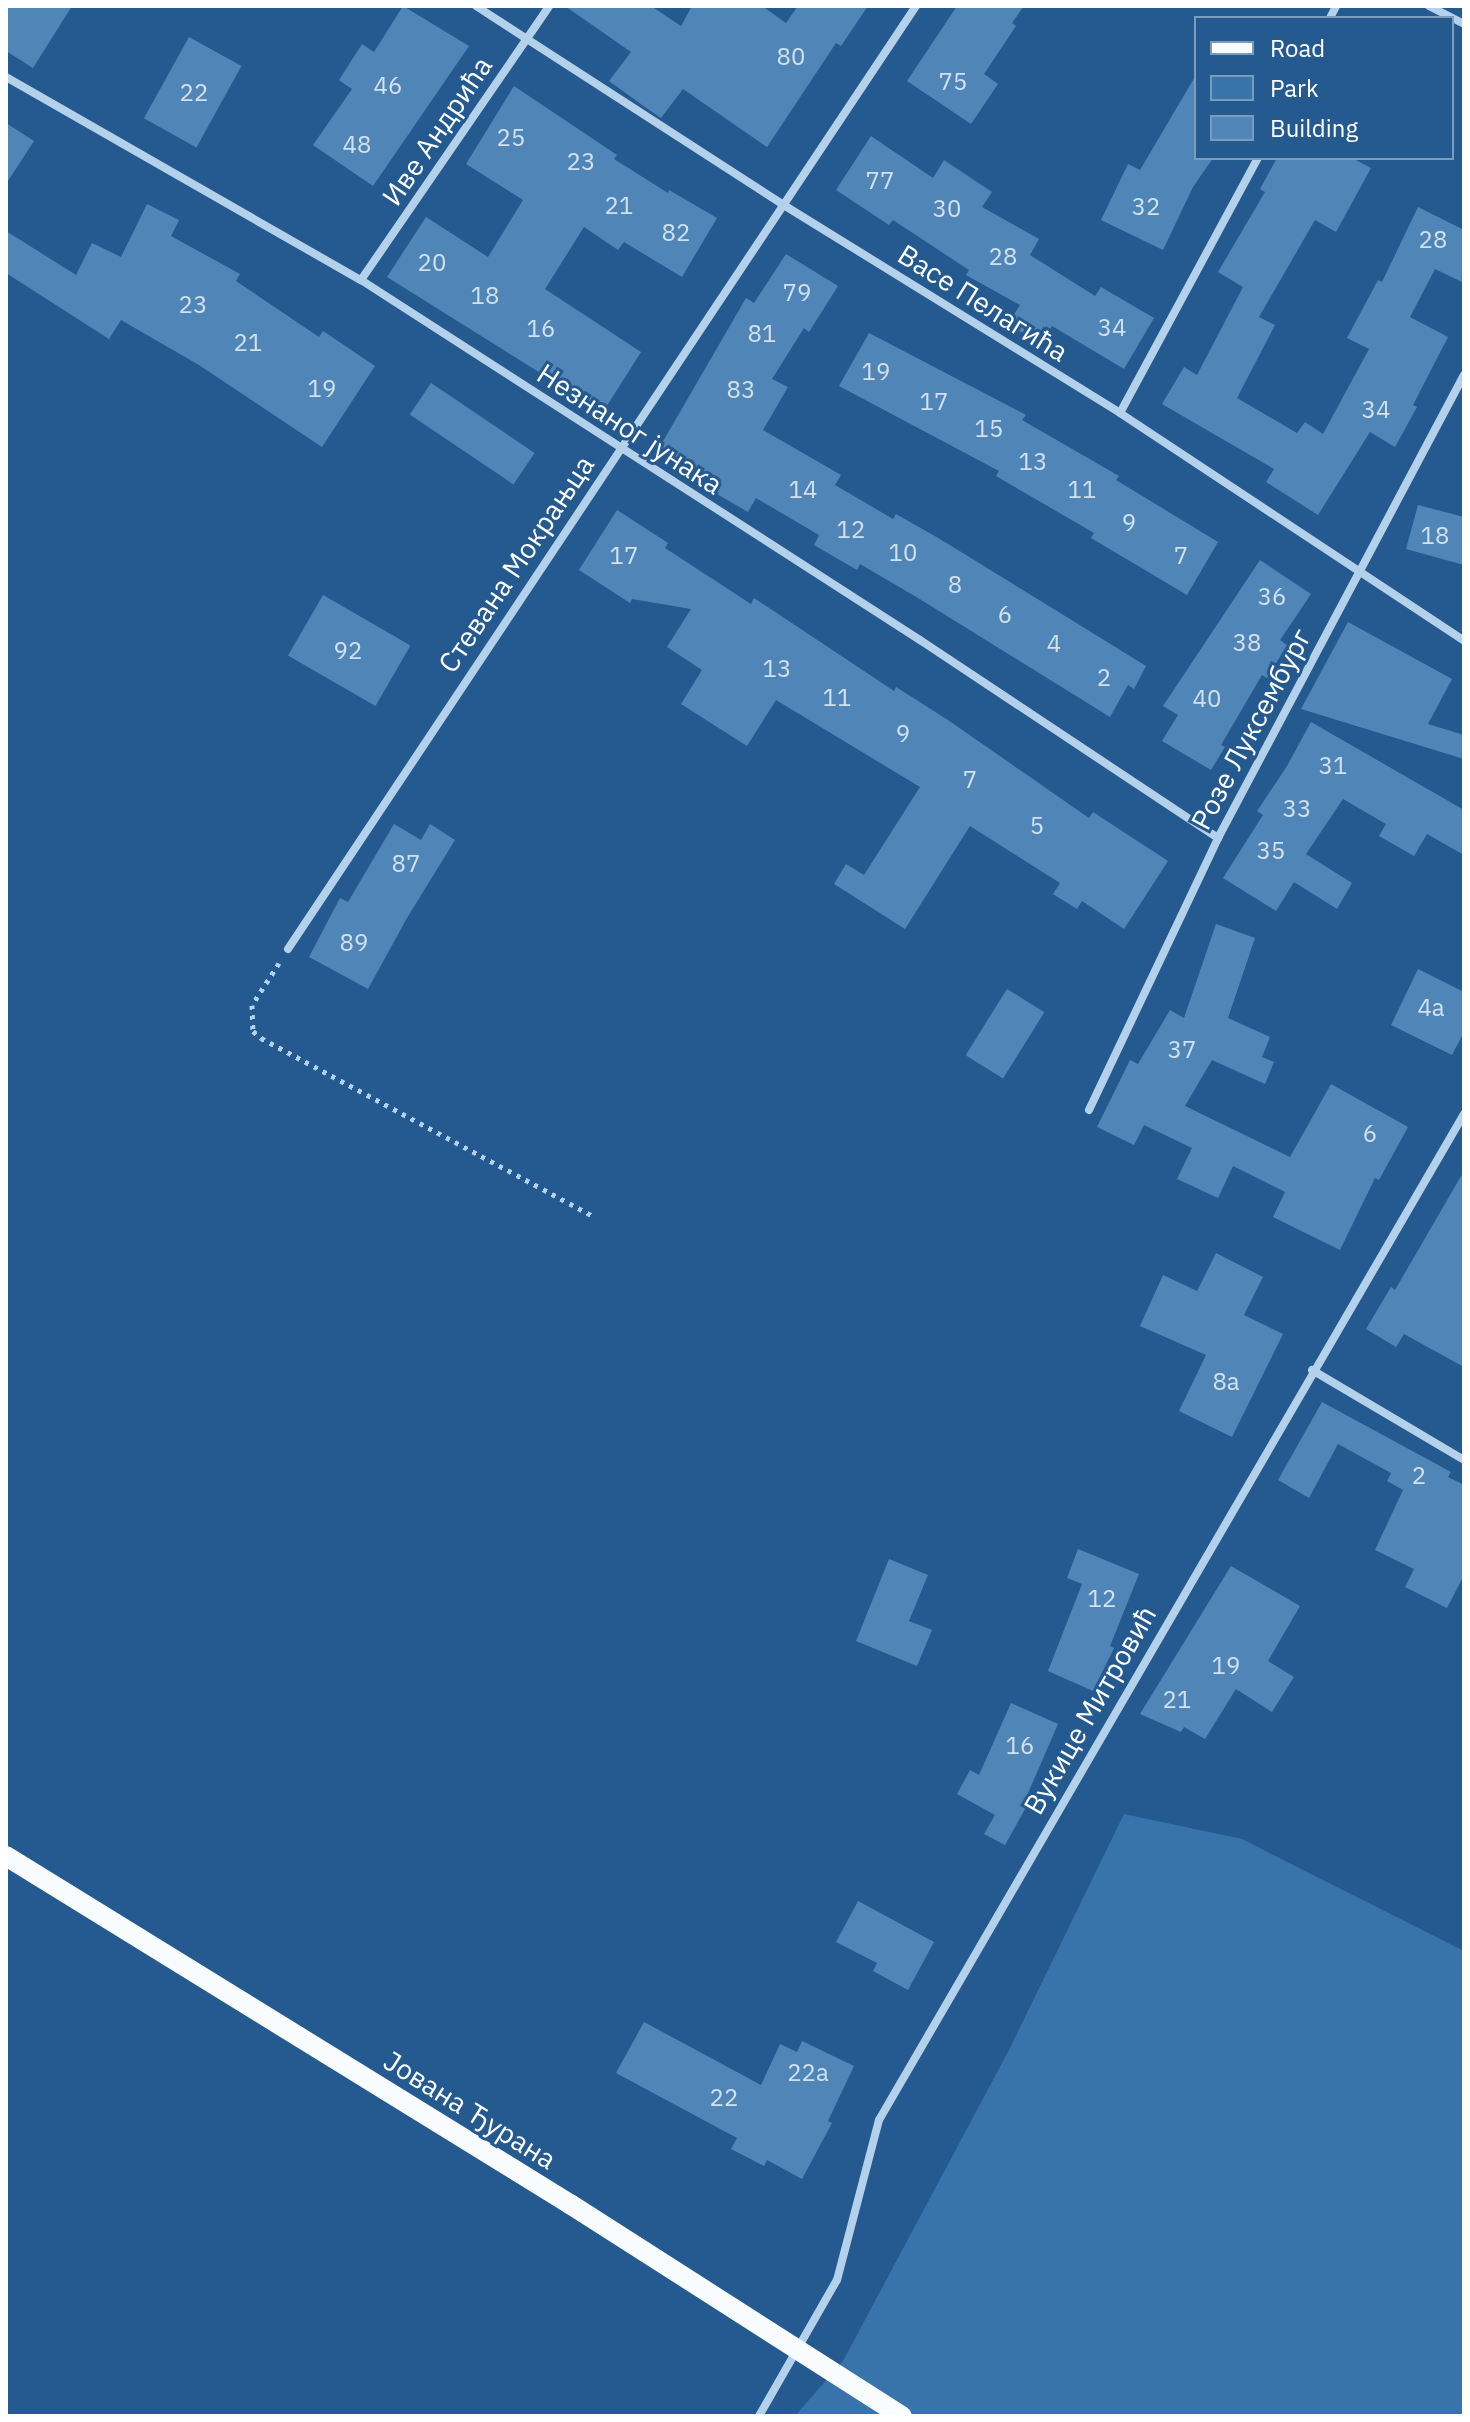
<!DOCTYPE html>
<meta charset="utf-8">
<style>
body{margin:0}
#map{position:relative;width:1470px;height:2422px;overflow:hidden;background:#245a8f;font-family:"IBM Plex Sans",sans-serif}
div>[style]{position:absolute}
[style*='--x']{left:calc(var(--x)*1px);top:calc(var(--y)*1px);width:calc(var(--w)*1px);rotate:calc(var(--a)*1deg)}
.green>*{inset:0;background:#3874ab}
.building>*{inset:0;background:#5086b7;transform-origin:0 0}
.path>*{height:5px;margin-top:-2.5px;transform-origin:0;background:repeating-linear-gradient(90deg,#b4d1eb 0 4px,transparent 0 10px)}
.minor>*{height:8px;margin:-4px;padding:0 4px;transform-origin:4px;border-radius:4px;background:#b4d1eb}
.primary>*{height:20px;margin:-10px;padding:0 10px;transform-origin:10px;border-radius:10px;background:#f9fcff}
span{translate:-50% -50%;white-space:nowrap;text-align:center;line-height:1.15;-webkit-text-stroke:6px #245a8f;paint-order:stroke}
.number-label{font-size:24px;color:#d3e1ed}
.number-label span{-webkit-text-stroke-width:0}
.street-label{font-size:28px;color:#fff}
.frame{position:absolute;inset:0;border:8px solid #fff;pointer-events:none}
.legend{position:absolute;left:1194px;top:16px;width:260px;height:144px;box-sizing:border-box;background:#245a8f;border:2px solid #7c9cbc;margin:0;padding:10px 14px;list-style:none;font-size:24px;color:#fff}
.legend li{display:flex;align-items:center;gap:16px;height:40px}
.legend b{width:40px;border:2px solid #7c9cbc}
</style>
<div id="map">
<div class="green">
<div style="clip-path:polygon(1124px 1814px,1242px 1839px,1464px 1951px,1464px 2416px,795px 2416px,843px 2361px,1009px 2050px)"></div>
</div>
<div class="building">
<div style="clip-path:polygon(6px 6px,72px 6px,33px 68px,6px 51px)"></div>
<div style="clip-path:polygon(403px 6px,469px 46px,373px 186px,313px 145px,352px 89px,339px 80px,362px 44px,374px 52px)"></div>
<div style="clip-path:polygon(565px 6px,651px 6px,681px 26px,692px 6px,762px 6px,786px 23px,798px 6px,868px 6px,841px 46px,836px 43px,767px 147px,683px 89px,661px 118px,645px 107px,609px 81px,631px 52px)"></div>
<div style="clip-path:polygon(957px 6px,1024px 6px,1012px 23px,1016px 26px,984px 74px,998px 84px,971px 124px,907px 81px)"></div>
<div style="left:189px;top:37px;width:60px;height:93px;rotate:29deg"></div>
<div style="clip-path:polygon(1196px 75px,1196px 158px,1213px 158px,1193px 187px,1163px 250px,1101px 220px,1128px 164px,1140px 170px)"></div>
<div style="clip-path:polygon(514px 86px,617px 155px,614px 159px,668px 193px,669px 190px,717px 218px,682px 277px,624px 242px,618px 250px,584px 227px,545px 289px,641px 352px,603px 412px,387px 277px,426px 217px,488px 257px,523px 200px,466px 164px)"></div>
<div style="clip-path:polygon(6px 123px,34px 141px,6px 184px)"></div>
<div style="clip-path:polygon(871px 136px,933px 178px,944px 160px,992px 192px,982px 207px,1039px 239px,1030px 255px,1095px 296px,1101px 287px,1154px 318px,1124px 369px,1052px 326px,1041px 344px,1008px 324px,1020px 305px,966px 275px,969px 270px,893px 220px,889px 225px,836px 190px)"></div>
<div style="clip-path:polygon(1277px 158px,1352px 158px,1371px 168px,1336px 232px,1315px 220px,1259px 317px,1275px 325px,1237px 398px,1297px 433px,1305px 422px,1323px 434px,1369px 349px,1347px 338px,1378px 280px,1382px 282px,1418px 207px,1464px 230px,1464px 283px,1435px 269px,1410px 317px,1448px 337px,1413px 405px,1417px 407px,1395px 447px,1370px 432px,1318px 515px,1266px 482px,1274px 469px,1162px 404px,1184px 367px,1197px 375px,1243px 287px,1218px 272px,1265px 192px,1260px 189px)"></div>
<div style="clip-path:polygon(147px 204px,179px 220px,171px 236px,240px 274px,236px 281px,319px 337px,323px 331px,375px 366px,322px 447px,199px 365px,121px 320px,109px 339px,6px 273px,6px 231px,76px 275px,92px 243px,121px 257px)"></div>
<div style="clip-path:polygon(786px 254px,838px 286px,809px 332px,804px 328px,772px 379px,788px 387px,763px 430px,841px 475px,835px 485px,893px 519px,896px 514px,940px 539px,1146px 666px,1134px 689px,1128px 685px,1110px 717px,918px 598px,860px 564px,857px 570px,814px 545px,819px 535px,756px 498px,748px 512px,705px 487px,709px 479px,658px 450px,746px 298px,754px 303px)"></div>
<div style="clip-path:polygon(869px 333px,1026px 415px,1022px 420px,1119px 476px,1116px 480px,1218px 542px,1187px 595px,1091px 538px,1094px 533px,996px 476px,999px 471px,839px 386px)"></div>
<div style="left:431px;top:383px;width:125px;height:38px;rotate:34deg"></div>
<div style="clip-path:polygon(1418px 505px,1464px 517px,1464px 565px,1406px 549px)"></div>
<div style="clip-path:polygon(617px 510px,668px 543px,665px 548px,751px 604px,754px 598px,894px 691px,896px 687px,948px 720px,1089px 818px,1093px 812px,1168px 861px,1124px 929px,1082px 901px,1077px 909px,1053px 894px,1060px 883px,970px 826px,905px 929px,834px 884px,846px 864px,864px 875px,920px 787px,776px 700px,747px 746px,681px 704px,702px 670px,667px 647px,691px 609px,632px 599px,630px 603px,579px 570px)"></div>
<div style="clip-path:polygon(1260px 560px,1311px 594px,1280px 640px,1287px 645px,1267px 678px,1262px 675px,1221px 745px,1225px 747px,1211px 770px,1162px 741px,1178px 715px,1163px 706px)"></div>
<div style="left:323px;top:595px;width:101px;height:70px;rotate:30deg"></div>
<div style="clip-path:polygon(1348px 622px,1452px 679px,1428px 724px,1464px 735px,1464px 759px,1301px 709px)"></div>
<div style="clip-path:polygon(1311px 722px,1464px 810px,1464px 855px,1427px 834px,1414px 856px,1379px 836px,1386px 824px,1343px 799px,1306px 854px,1352px 883px,1337px 909px,1294px 882px,1276px 911px,1223px 878px,1263px 815px,1257px 811px,1287px 766px)"></div>
<div style="clip-path:polygon(394px 824px,421px 840px,430px 824px,455px 840px,407px 918px,368px 989px,309px 957px,340px 898px,348px 902px)"></div>
<div style="clip-path:polygon(1216px 924px,1255px 938px,1228px 1018px,1270px 1037px,1262px 1057px,1274px 1062px,1265px 1084px,1212px 1060px,1185px 1106px,1290px 1157px,1331px 1084px,1408px 1127px,1379px 1180px,1375px 1178px,1340px 1250px,1273px 1217px,1285px 1192px,1233px 1166px,1218px 1198px,1177px 1179px,1192px 1148px,1144px 1125px,1134px 1145px,1097px 1127px,1130px 1060px,1138px 1064px,1170px 1010px,1184px 1018px)"></div>
<div style="clip-path:polygon(1418px 969px,1464px 992px,1464px 1032px,1452px 1055px,1391px 1025px)"></div>
<div style="left:1007px;top:989px;width:44px;height:78px;rotate:32deg"></div>
<div style="clip-path:polygon(1464px 1171px,1464px 1367px,1404px 1334px,1396px 1347px,1366px 1329px,1391px 1287px,1395px 1290px)"></div>
<div style="clip-path:polygon(1216px 1253px,1263px 1277px,1244px 1315px,1283px 1334px,1232px 1437px,1179px 1411px,1206px 1355px,1140px 1326px,1163px 1275px,1197px 1291px)"></div>
<div style="clip-path:polygon(1322px 1402px,1451px 1472px,1448px 1477px,1464px 1485px,1464px 1575px,1447px 1608px,1405px 1587px,1414px 1569px,1375px 1550px,1403px 1490px,1387px 1481px,1391px 1473px,1338px 1444px,1309px 1498px,1278px 1480px)"></div>
<div style="clip-path:polygon(1078px 1549px,1139px 1574px,1110px 1646px,1114px 1648px,1093px 1691px,1048px 1671px,1082px 1584px,1067px 1578px)"></div>
<div style="clip-path:polygon(889px 1559px,928px 1575px,909px 1621px,932px 1630px,917px 1666px,856px 1641px)"></div>
<div style="clip-path:polygon(1231px 1566px,1300px 1606px,1268px 1661px,1294px 1677px,1272px 1712px,1236px 1689px,1205px 1739px,1184px 1727px,1181px 1732px,1140px 1714px)"></div>
<div style="clip-path:polygon(1011px 1703px,1058px 1724px,1025px 1800px,1029px 1802px,1005px 1845px,984px 1834px,995px 1815px,957px 1794px,970px 1770px,979px 1775px)"></div>
<div style="clip-path:polygon(858px 1901px,934px 1942px,908px 1990px,873px 1971px,877px 1963px,836px 1942px)"></div>
<div style="clip-path:polygon(644px 2022px,761px 2085px,780px 2044px,797px 2052px,802px 2041px,854px 2066px,828px 2121px,832px 2123px,802px 2179px,767px 2160px,764px 2166px,731px 2149px,737px 2138px,616px 2073px)"></div>
</div>
<div class="path">
<div style="--x:279;--y:963;--w:50;--a:122.7"></div>
<div style="--x:252;--y:1005;--w:26;--a:88"></div>
<div style="--x:253;--y:1031;--w:11;--a:41"></div>
<div style="--x:261;--y:1038;--w:379;--a:28.2"></div>
</div>
<div class="minor">
<div style="--x:476;--y:6;--w:364;--a:32.9"></div>
<div style="--x:782;--y:204;--w:397;--a:31.7"></div>
<div style="--x:1120;--y:413;--w:413;--a:33.5"></div>
<div style="--x:1429;--y:6;--w:39;--a:27"></div>
<div style="--x:1330;--y:18;--w:13;--a:-63"></div>
<div style="--x:6;--y:77;--w:409;--a:29.8"></div>
<div style="--x:361;--y:280;--w:665;--a:32.78"></div>
<div style="--x:920;--y:640;--w:358;--a:33.6"></div>
<div style="--x:361;--y:280;--w:332;--a:-55.5"></div>
<div style="--x:1120;--y:413;--w:290;--a:-61.6"></div>
<div style="--x:288;--y:949;--w:1133;--a:-56.34"></div>
<div style="--x:1089;--y:1110;--w:301;--a:-64.6"></div>
<div style="--x:1218;--y:838;--w:524;--a:-62.02"></div>
<div style="--x:1312;--y:1370;--w:177;--a:30.6"></div>
<div style="--x:759;--y:2416;--w:157;--a:-60.2"></div>
<div style="--x:837;--y:2280;--w:165;--a:-75.3"></div>
<div style="--x:879;--y:2120;--w:1164;--a:-59.82"></div>
</div>
<div class="primary">
<div style="--x:6;--y:1856;--w:663;--a:31.68"></div>
<div style="--x:570;--y:2204;--w:394;--a:32.6"></div>
</div>
<div class="number-label">
<span style="left:791px;top:57px">80</span>
<span style="left:953px;top:82px">75</span>
<span style="left:388px;top:86px">46</span>
<span style="left:194px;top:93px">22</span>
<span style="left:511px;top:138px">25</span>
<span style="left:357px;top:145px">48</span>
<span style="left:581px;top:162px">23</span>
<span style="left:880px;top:181px">77</span>
<span style="left:619px;top:206px">21</span>
<span style="left:1146px;top:207px">32</span>
<span style="left:947px;top:209px">30</span>
<span style="left:676px;top:233px">82</span>
<span style="left:1433px;top:240px">28</span>
<span style="left:1003px;top:257px">28</span>
<span style="left:432px;top:263px">20</span>
<span style="left:797px;top:293px">79</span>
<span style="left:485px;top:296px">18</span>
<span style="left:193px;top:305px">23</span>
<span style="left:1112px;top:328px">34</span>
<span style="left:541px;top:329px">16</span>
<span style="left:762px;top:334px">81</span>
<span style="left:248px;top:343px">21</span>
<span style="left:876px;top:372px">19</span>
<span style="left:322px;top:389px">19</span>
<span style="left:741px;top:390px">83</span>
<span style="left:934px;top:402px">17</span>
<span style="left:1376px;top:410px">34</span>
<span style="left:989px;top:429px">15</span>
<span style="left:1033px;top:462px">13</span>
<span style="left:803px;top:490px">14</span>
<span style="left:1082px;top:490px">11</span>
<span style="left:1129px;top:523px">9</span>
<span style="left:851px;top:530px">12</span>
<span style="left:1435px;top:536px">18</span>
<span style="left:903px;top:553px">10</span>
<span style="left:624px;top:556px">17</span>
<span style="left:1181px;top:556px">7</span>
<span style="left:955px;top:585px">8</span>
<span style="left:1272px;top:597px">36</span>
<span style="left:1005px;top:615px">6</span>
<span style="left:1247px;top:643px">38</span>
<span style="left:1054px;top:644px">4</span>
<span style="left:348px;top:651px">92</span>
<span style="left:777px;top:669px">13</span>
<span style="left:1104px;top:678px">2</span>
<span style="left:837px;top:698px">11</span>
<span style="left:1207px;top:699px">40</span>
<span style="left:903px;top:734px">9</span>
<span style="left:1333px;top:766px">31</span>
<span style="left:970px;top:780px">7</span>
<span style="left:1297px;top:809px">33</span>
<span style="left:1037px;top:826px">5</span>
<span style="left:1271px;top:851px">35</span>
<span style="left:406px;top:864px">87</span>
<span style="left:354px;top:943px">89</span>
<span style="left:1431px;top:1008px">4a</span>
<span style="left:1182px;top:1050px">37</span>
<span style="left:1370px;top:1134px">6</span>
<span style="left:1226px;top:1382px">8a</span>
<span style="left:1419px;top:1476px">2</span>
<span style="left:1102px;top:1599px">12</span>
<span style="left:1226px;top:1666px">19</span>
<span style="left:1177px;top:1700px">21</span>
<span style="left:1020px;top:1746px">16</span>
<span style="left:808px;top:2073px">22a</span>
<span style="left:724px;top:2098px">22</span>
</div>
<div class="street-label">
<span style="left:437px;top:131px;rotate:-56deg">Иве Андрића</span>
<span style="left:983px;top:303px;rotate:32deg">Васе Пелагића</span>
<span style="left:630px;top:429px;rotate:33deg">Незнаног јунака</span>
<span style="left:516px;top:564px;rotate:-56deg">Стевана Мокрањца</span>
<span style="left:1251px;top:729px;rotate:-62deg">Розе Луксембург</span>
<span style="left:1090px;top:1710px;rotate:-60deg">Вукице Митровић</span>
<span style="left:470px;top:2110px;rotate:32deg">Јована Ђурана</span>
</div>
<div class="frame"></div>
<ul class="legend">
<li><b style="height:10px;background:#f9fcff"></b>Road</li>
<li><b style="height:22px;background:#3874ab"></b>Park</li>
<li><b style="height:22px;background:#5086b7"></b>Building</li>
</ul>
</div>
